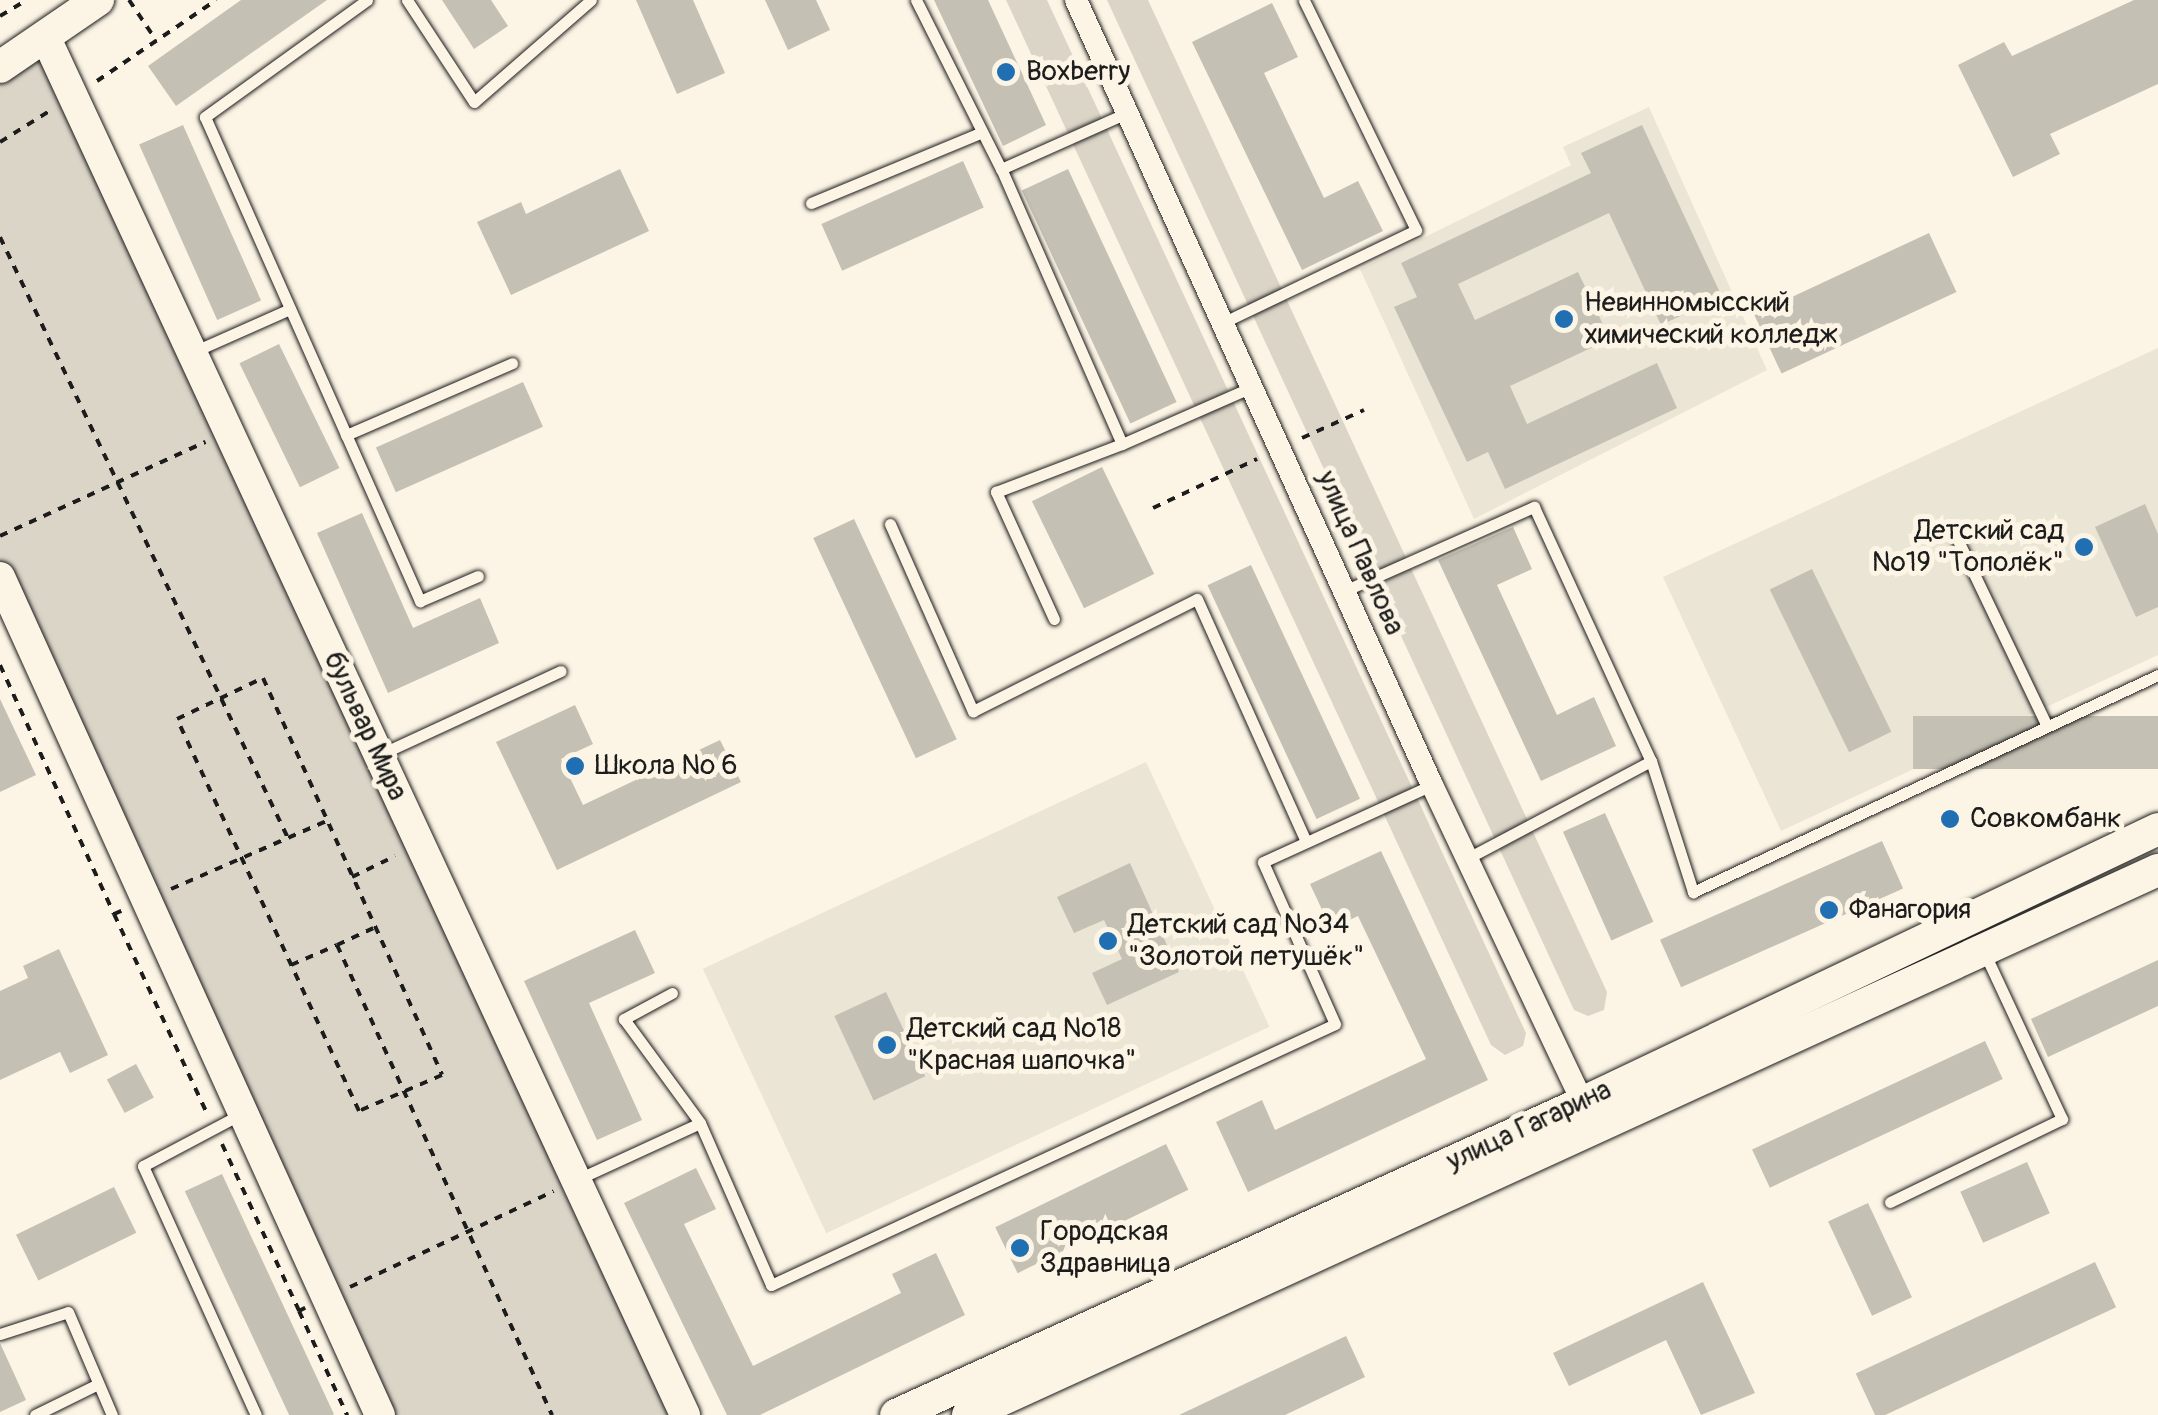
<!DOCTYPE html>
<meta charset="utf-8">
<style>
body{margin:0}
#map{position:relative;width:2158px;height:1415px;overflow:hidden;background:#fcf5e5;font-family:Pangolin,sans-serif}
div>[style]{position:absolute}
[style*='--x']{left:calc(var(--x)*1px);top:calc(var(--y)*1px);width:calc(var(--w)*1px);rotate:calc(var(--a)*1deg)}
.built>*{inset:0;background:#ebe5d6;transform-origin:0 0}
.green>*{inset:0;background:#dbd5c8}
.building>*{inset:0;background:#c4c0b3;transform-origin:0 0}
.path>*{height:4px;margin-top:-2px;transform-origin:0;background:repeating-linear-gradient(90deg,#1c1c1c 0 8px,transparent 0 16px)}
.roads{filter:drop-shadow(0 0 2px #1c1c1c) drop-shadow(0 0 2px #1c1c1c)}
.service>*{height:11px;margin:-5.5px;padding:0 5.5px;transform-origin:5.5px;border-radius:5.5px;background:#fcf5e5}
.minor>*{height:22px;margin:-11px;padding:0 11px;transform-origin:11px;border-radius:11px;background:#fcf5e5}
.tertiary>*{height:30px;margin:-15px;padding:0 15px;transform-origin:15px;border-radius:15px;background:#fcf5e5}
.secondary>*{height:32px;margin:-16px;padding:0 16px;transform-origin:16px;border-radius:16px;background:#fcf5e5}
.dots>*{width:28px;height:28px;translate:-50% -50%;box-sizing:border-box;border:5px solid #fcf5e5;border-radius:50%}
span{translate:-50% -50%;white-space:nowrap;text-align:center;line-height:1.15;-webkit-text-stroke:10px #fcf5e5;paint-order:stroke}
.poi-label{font-size:28px;color:#1c1c1c}
.left{translate:0 -50%;text-align:left}
.right{translate:-100% -50%;text-align:right}
.street-label{font-size:28px;color:#1c1c1c}
</style>
<div id="map">
<div class="built">
<div style="clip-path:polygon(1649px 107px,1767px 370px,1474px 519px,1360px 269px,1571px 165px,1563px 147px)"></div>
<div style="clip-path:polygon(2158px 348px,2158px 655px,1781px 831px,1663px 577px)"></div>
<div style="left:1146px;top:762px;width:292px;height:489px;rotate:65deg"></div>
</div>
<div class="green">
<div style="clip-path:polygon(1006px 0,1047px 0,1526px 1033px,1523px 1046px,1505px 1055px,1491px 1045px)"></div>
<div style="clip-path:polygon(1107px 0,1148px 0,1607px 992px,1604px 1010px,1588px 1016px,1574px 1010px)"></div>
<div style="clip-path:polygon(45px 36px,685px 1415px,380px 1415px,0 577px,0 67px)"></div>
</div>
<div class="building">
<div style="clip-path:polygon(241px 0,327px 0,176px 106px,148px 66px)"></div>
<div style="clip-path:polygon(442px 0,491px 0,508px 26px,474px 49px)"></div>
<div style="clip-path:polygon(636px 0,693px 0,725px 73px,677px 94px)"></div>
<div style="clip-path:polygon(765px 0,816px 0,830px 30px,788px 50px)"></div>
<div style="clip-path:polygon(934px 0,988px 0,1046px 125px,1003px 146px)"></div>
<div style="clip-path:polygon(2134px 0,2158px 0,2158px 84px,2050px 134px,2060px 154px,2013px 177px,1958px 65px,2004px 42px,2012px 56px)"></div>
<div style="clip-path:polygon(1272px 3px,1298px 57px,1264px 73px,1324px 198px,1358px 181px,1383px 231px,1302px 270px,1192px 42px)"></div>
<div style="left:183px;top:125px;width:192px;height:48px;rotate:66deg"></div>
<div style="clip-path:polygon(1642px 125px,1722px 297px,1661px 325px,1609px 213px,1458px 284px,1475px 320px,1578px 272px,1610px 339px,1510px 386px,1527px 424px,1657px 363px,1677px 408px,1505px 489px,1488px 452px,1467px 462px,1394px 307px,1417px 297px,1401px 263px,1591px 173px,1581px 153px)"></div>
<div style="left:963px;top:161px;width:51px;height:155px;rotate:66deg"></div>
<div style="clip-path:polygon(620px 169px,649px 231px,511px 295px,477px 222px,521px 202px,526px 214px)"></div>
<div style="left:1068px;top:169px;width:257px;height:51px;rotate:65deg"></div>
<div style="left:1929px;top:233px;width:65px;height:193px;rotate:65deg"></div>
<div style="left:279px;top:344px;width:138px;height:44px;rotate:64deg"></div>
<div style="left:523px;top:382px;width:49px;height:161px;rotate:66deg"></div>
<div style="left:1102px;top:467px;width:119px;height:78px;rotate:64deg"></div>
<div style="clip-path:polygon(2145px 504px,2158px 534px,2158px 607px,2136px 617px,2095px 527px)"></div>
<div style="clip-path:polygon(362px 513px,413px 628px,480px 598px,499px 643px,388px 693px,317px 533px)"></div>
<div style="left:854px;top:519px;width:243px;height:45px;rotate:65deg"></div>
<div style="clip-path:polygon(1513px 527px,1532px 569px,1497px 585px,1557px 715px,1594px 697px,1616px 746px,1541px 781px,1438px 560px)"></div>
<div style="left:1251px;top:565px;width:258px;height:48px;rotate:65deg"></div>
<div style="left:1812px;top:569px;width:181px;height:47px;rotate:64deg"></div>
<div style="clip-path:polygon(0 699px,36px 775px,0 792px)"></div>
<div style="clip-path:polygon(575px 705px,593px 744px,561px 759px,583px 805px,720px 740px,741px 782px,557px 870px,496px 742px)"></div>
<div style="left:2158px;top:716px;width:53px;height:245px;rotate:90deg"></div>
<div style="left:1605px;top:813px;width:119px;height:46px;rotate:66deg"></div>
<div style="left:1882px;top:841px;width:52px;height:243px;rotate:66deg"></div>
<div style="clip-path:polygon(1381px 851px,1488px 1080px,1248px 1192px,1216px 1122px,1262px 1100px,1275px 1130px,1426px 1059px,1358px 916px,1331px 929px,1310px 884px)"></div>
<div style="clip-path:polygon(1130px 863px,1179px 972px,1107px 1005px,1092px 973px,1122px 959px,1104px 920px,1074px 933px,1057px 897px)"></div>
<div style="clip-path:polygon(635px 930px,655px 973px,589px 1003px,642px 1120px,597px 1140px,524px 981px)"></div>
<div style="clip-path:polygon(59px 949px,108px 1055px,70px 1073px,60px 1052px,0 1080px,0 991px,28px 978px,23px 966px)"></div>
<div style="clip-path:polygon(2158px 960px,2158px 1006px,2048px 1057px,2031px 1019px)"></div>
<div style="left:886px;top:992px;width:93px;height:57px;rotate:65deg"></div>
<div style="left:1985px;top:1041px;width:42px;height:257px;rotate:65deg"></div>
<div style="left:136px;top:1064px;width:38px;height:33px;rotate:62deg"></div>
<div style="left:1166px;top:1144px;width:51px;height:190px;rotate:64deg"></div>
<div style="left:2027px;top:1162px;width:56px;height:73px;rotate:66deg"></div>
<div style="clip-path:polygon(696px 1168px,716px 1209px,684px 1224px,753px 1366px,901px 1293px,892px 1274px,936px 1253px,965px 1315px,760px 1415px,727px 1415px,624px 1203px)"></div>
<div style="left:222px;top:1174px;width:265px;height:41px;rotate:65deg"></div>
<div style="left:114px;top:1187px;width:51px;height:109px;rotate:64deg"></div>
<div style="left:1868px;top:1203px;width:104px;height:44px;rotate:65deg"></div>
<div style="left:2095px;top:1262px;width:50px;height:264px;rotate:65deg"></div>
<div style="clip-path:polygon(1703px 1282px,1755px 1393px,1701px 1415px,1666px 1340px,1569px 1386px,1553px 1353px)"></div>
<div style="clip-path:polygon(1346px 1336px,1365px 1377px,1285px 1415px,1179px 1415px)"></div>
<div style="clip-path:polygon(0 1343px,26px 1400px,0 1412px)"></div>
</div>
<div class="path">
<div style="--x:129;--y:0;--w:48;--a:56"></div>
<div style="--x:0;--y:16;--w:31;--a:-31"></div>
<div style="--x:97;--y:81;--w:144;--a:-34.2"></div>
<div style="--x:0;--y:142;--w:60;--a:-32.1"></div>
<div style="--x:0;--y:237;--w:666;--a:64.4"></div>
<div style="--x:1302;--y:438;--w:68;--a:-24.3"></div>
<div style="--x:1153;--y:508;--w:115;--a:-25.2"></div>
<div style="--x:0;--y:536;--w:226;--a:-24.6"></div>
<div style="--x:0;--y:665;--w:274;--a:65.4"></div>
<div style="--x:114;--y:914;--w:8;--a:-23"></div>
<div style="--x:263;--y:678;--w:435;--a:65.7"></div>
<div style="--x:442;--y:1075;--w:90;--a:156.6"></div>
<div style="--x:359;--y:1111;--w:432;--a:-114.9"></div>
<div style="--x:177;--y:719;--w:95;--a:-25.5"></div>
<div style="--x:352;--y:877;--w:48;--a:-26"></div>
<div style="--x:171;--y:889;--w:170;--a:-23.6"></div>
<div style="--x:114;--y:914;--w:220;--a:65"></div>
<div style="--x:337;--y:945;--w:40;--a:-25"></div>
<div style="--x:291;--y:965;--w:50;--a:-23.5"></div>
<div style="--x:337;--y:945;--w:517;--a:65.42"></div>
<div style="--x:222;--y:1144;--w:184;--a:65.2"></div>
<div style="--x:299;--y:1311;--w:7;--a:-27"></div>
<div style="--x:350;--y:1287;--w:225;--a:-25.2"></div>
<div style="--x:299;--y:1311;--w:115;--a:65.2"></div>
</div>
<div class="roads">
<div class="service">
<div style="--x:367;--y:0;--w:200;--a:144.2"></div>
<div style="--x:205;--y:117;--w:530;--a:66.05"></div>
<div style="--x:420;--y:601;--w:63;--a:-23.3"></div>
<div style="--x:407;--y:0;--w:122;--a:56.7"></div>
<div style="--x:474;--y:102;--w:155;--a:-41.1"></div>
<div style="--x:916;--y:0;--w:189;--a:63.3"></div>
<div style="--x:811;--y:203;--w:185;--a:-22.5"></div>
<div style="--x:1222;--y:323;--w:215;--a:-25.6"></div>
<div style="--x:1416;--y:230;--w:256;--a:-116"></div>
<div style="--x:193;--y:352;--w:106;--a:-23.9"></div>
<div style="--x:346;--y:435;--w:181;--a:-23.4"></div>
<div style="--x:1122;--y:444;--w:300;--a:-113.7"></div>
<div style="--x:1001;--y:169;--w:140;--a:-24"></div>
<div style="--x:890;--y:524;--w:205;--a:66.1"></div>
<div style="--x:973;--y:711;--w:250;--a:-26.6"></div>
<div style="--x:1197;--y:599;--w:266;--a:65.8"></div>
<div style="--x:1954;--y:532;--w:215;--a:64.4"></div>
<div style="--x:1344;--y:591;--w:208;--a:-23.9"></div>
<div style="--x:1534;--y:507;--w:280;--a:65.3"></div>
<div style="--x:1651;--y:761;--w:209;--a:152.1"></div>
<div style="--x:1054;--y:619;--w:140;--a:-114.5"></div>
<div style="--x:996;--y:492;--w:135;--a:-20.9"></div>
<div style="--x:1122;--y:444;--w:142;--a:-23.7"></div>
<div style="--x:379;--y:755;--w:200;--a:-24.8"></div>
<div style="--x:1651;--y:761;--w:138;--a:72.2"></div>
<div style="--x:1693;--y:892;--w:513;--a:-25.02"></div>
<div style="--x:672;--y:993;--w:55;--a:151.6"></div>
<div style="--x:624;--y:1019;--w:129;--a:53.8"></div>
<div style="--x:243;--y:1113;--w:113;--a:152.1"></div>
<div style="--x:143;--y:1166;--w:273;--a:65.6"></div>
<div style="--x:576;--y:1180;--w:136;--a:-24.7"></div>
<div style="--x:700;--y:1123;--w:177;--a:66.3"></div>
<div style="--x:771;--y:1285;--w:621;--a:-24.83"></div>
<div style="--x:1335;--y:1024;--w:177;--a:-114"></div>
<div style="--x:1263;--y:862;--w:186;--a:-24.5"></div>
<div style="--x:1890;--y:1202;--w:191;--a:-25.8"></div>
<div style="--x:2062;--y:1119;--w:182;--a:-115"></div>
<div style="--x:0;--y:1334;--w:71;--a:-17.9"></div>
<div style="--x:68;--y:1312;--w:112;--a:66.9"></div>
<div style="--x:35;--y:1415;--w:70;--a:-26.2"></div>
</div>
<div class="minor">
<div style="--x:1076;--y:0;--w:862;--a:65.61"></div>
<div style="--x:1432;--y:785;--w:364;--a:64.6"></div>
</div>
<div class="tertiary">
<div style="--x:45;--y:36;--w:1520;--a:65.1"></div>
<div style="--x:0;--y:577;--w:920;--a:65.61"></div>
</div>
<div class="secondary">
<div style="--x:0;--y:67;--w:119;--a:-34.4"></div>
<div style="--x:896;--y:1415;--w:754;--a:-24.46"></div>
<div style="--x:1582;--y:1103;--w:638;--a:-25.44"></div>
<div style="--x:968;--y:1415;--w:1309;--a:-24.61"></div>
</div>
</div>
<div class="dots">
<div style="left:1006px;top:72px;background:#1f6fb2"></div>
<div style="left:1564px;top:319px;background:#1f6fb2"></div>
<div style="left:2084px;top:547px;background:#1f6fb2"></div>
<div style="left:575px;top:766px;background:#1f6fb2"></div>
<div style="left:1950px;top:819px;background:#1f6fb2"></div>
<div style="left:1829px;top:910px;background:#1f6fb2"></div>
<div style="left:1108px;top:941px;background:#1f6fb2"></div>
<div style="left:887px;top:1045px;background:#1f6fb2"></div>
<div style="left:1020px;top:1248px;background:#1f6fb2"></div>
</div>
<div class="poi-label">
<span class="left" style="left:1026px;top:72px">Boxberry</span>
<span class="left" style="left:1584px;top:319px">Невинномысский<br>химический колледж</span>
<span class="right" style="left:2064px;top:547px">Детский сад<br>№19 "Тополёк"</span>
<span class="left" style="left:595px;top:766px">Школа № 6</span>
<span class="left" style="left:1970px;top:819px">Совкомбанк</span>
<span class="left" style="left:1849px;top:910px">Фанагория</span>
<span class="left" style="left:1128px;top:941px">Детский сад №34<br>"Золотой петушёк"</span>
<span class="left" style="left:907px;top:1045px">Детский сад №18<br>"Красная шапочка"</span>
<span class="left" style="left:1040px;top:1248px">Городская<br>Здравница</span>
</div>
<div class="street-label">
<span style="left:1360px;top:553px;rotate:66deg">улица Павлова</span>
<span style="left:365px;top:726px;rotate:65deg">бульвар Мира</span>
<span style="left:1529px;top:1126px;rotate:-25deg">улица Гагарина</span>
</div>
</div>
